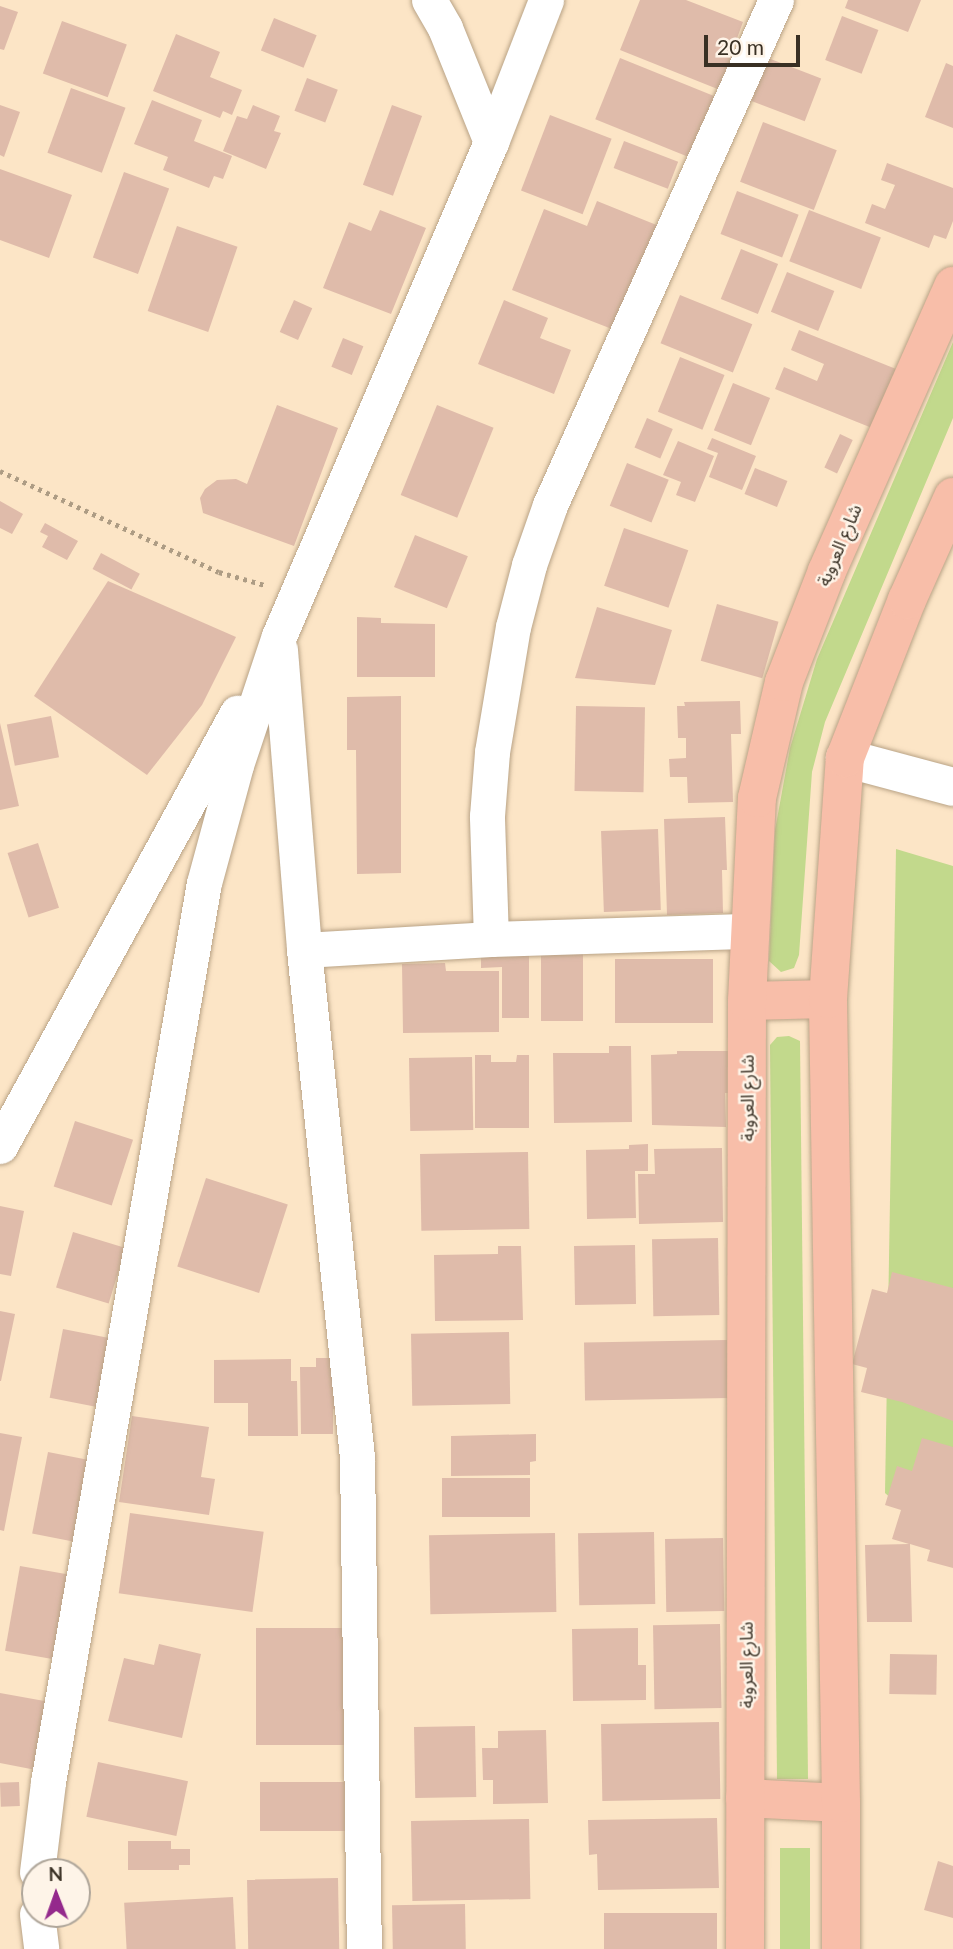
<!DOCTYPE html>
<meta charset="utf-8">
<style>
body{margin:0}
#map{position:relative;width:953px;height:1949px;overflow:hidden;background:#fce5c6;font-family:Lato,"Noto Sans Arabic",sans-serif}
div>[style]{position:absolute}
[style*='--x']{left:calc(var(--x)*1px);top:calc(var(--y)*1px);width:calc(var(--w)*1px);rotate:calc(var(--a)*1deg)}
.green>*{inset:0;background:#c2d98c;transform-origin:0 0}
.building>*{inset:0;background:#dfbbaa;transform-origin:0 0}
.path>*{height:4.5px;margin-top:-2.25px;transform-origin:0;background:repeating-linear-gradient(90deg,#ad9c84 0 3.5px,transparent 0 8.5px)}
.roads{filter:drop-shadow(0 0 2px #b9a386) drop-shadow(0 0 2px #b9a386)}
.minor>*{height:35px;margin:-17.5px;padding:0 17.5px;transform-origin:17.5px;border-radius:17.5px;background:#fff}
.tertiary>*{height:38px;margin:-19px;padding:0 19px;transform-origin:19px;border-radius:19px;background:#fff}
.primary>*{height:38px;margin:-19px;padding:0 19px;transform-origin:19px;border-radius:19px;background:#f8bea9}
span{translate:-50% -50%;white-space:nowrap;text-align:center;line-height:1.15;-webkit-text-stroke:5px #fef4e8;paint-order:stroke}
.street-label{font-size:18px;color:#393024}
.north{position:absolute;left:21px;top:1858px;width:70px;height:70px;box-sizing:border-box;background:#fef4e8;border:2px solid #afa69a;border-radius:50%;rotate:359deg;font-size:19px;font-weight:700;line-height:28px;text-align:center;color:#393024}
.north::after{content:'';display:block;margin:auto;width:24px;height:32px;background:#94298c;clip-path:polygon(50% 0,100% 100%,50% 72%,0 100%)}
.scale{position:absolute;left:704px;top:35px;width:96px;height:32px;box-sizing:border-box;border:4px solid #393024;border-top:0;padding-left:9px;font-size:21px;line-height:24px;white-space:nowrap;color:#393024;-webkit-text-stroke:5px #fef4e8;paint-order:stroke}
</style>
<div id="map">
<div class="green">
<div style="clip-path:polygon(953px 342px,953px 418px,825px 722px,812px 772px,799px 955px,794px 968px,781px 972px,769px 961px,775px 830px,790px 748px,817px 659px)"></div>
<div style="clip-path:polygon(896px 849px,953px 866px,953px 1554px,885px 1493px)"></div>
<div style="clip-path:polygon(789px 1036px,800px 1041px,808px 1779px,777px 1779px,770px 1045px,777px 1037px)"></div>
<div style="left:780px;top:1848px;width:30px;height:101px"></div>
</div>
<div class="building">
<div style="clip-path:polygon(640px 0,686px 0,743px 22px,732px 52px,744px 57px,730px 94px,620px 50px)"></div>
<div style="clip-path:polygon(848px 0,921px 0,908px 32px,845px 8px)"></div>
<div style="clip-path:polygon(0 6px,18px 12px,4px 50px,0 49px)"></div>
<div style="left:842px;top:16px;width:39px;height:47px;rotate:21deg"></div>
<div style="left:274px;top:18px;width:46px;height:35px;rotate:22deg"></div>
<div style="left:62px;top:21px;width:69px;height:56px;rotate:20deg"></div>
<div style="clip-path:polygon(176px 34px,220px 52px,210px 77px,242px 90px,232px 115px,223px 111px,220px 118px,153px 91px)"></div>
<div style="left:620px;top:58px;width:112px;height:66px;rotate:22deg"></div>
<div style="left:768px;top:58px;width:57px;height:46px;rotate:21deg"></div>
<div style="clip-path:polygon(946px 63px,953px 66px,953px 128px,925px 117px)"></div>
<div style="left:307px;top:78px;width:33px;height:35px;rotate:21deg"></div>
<div style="left:71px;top:88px;width:58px;height:69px;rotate:20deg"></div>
<div style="clip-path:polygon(152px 100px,202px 120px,194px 141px,232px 156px,223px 179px,214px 176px,209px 188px,163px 170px,168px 157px,134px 144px)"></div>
<div style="clip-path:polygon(0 105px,20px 112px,4px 157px,0 155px)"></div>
<div style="clip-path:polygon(253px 105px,280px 116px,274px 131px,281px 133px,266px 169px,223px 151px,237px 116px,247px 119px)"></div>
<div style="left:392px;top:105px;width:32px;height:85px;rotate:20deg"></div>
<div style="left:550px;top:115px;width:66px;height:81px;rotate:21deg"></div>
<div style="left:763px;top:122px;width:79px;height:64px;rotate:21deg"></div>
<div style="left:624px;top:141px;width:58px;height:29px;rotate:21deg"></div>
<div style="clip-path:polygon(887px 163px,953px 188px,953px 221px,946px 239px,934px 235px,929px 248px,865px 223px,872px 204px,885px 209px,895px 185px,881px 180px)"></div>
<div style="clip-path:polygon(0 169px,72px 195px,49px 258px,0 240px)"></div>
<div style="left:124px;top:172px;width:48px;height:91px;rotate:20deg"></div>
<div style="left:737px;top:191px;width:66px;height:46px;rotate:21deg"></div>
<div style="clip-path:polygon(597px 201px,659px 226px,617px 331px,512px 290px,544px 209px,587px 226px)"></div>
<div style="clip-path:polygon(380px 210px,426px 228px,391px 314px,323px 288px,349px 222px,371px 231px)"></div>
<div style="left:809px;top:210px;width:77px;height:55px;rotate:21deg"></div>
<div style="left:177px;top:226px;width:64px;height:90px;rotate:19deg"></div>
<div style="left:741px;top:249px;width:40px;height:54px;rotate:22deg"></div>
<div style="left:787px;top:272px;width:51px;height:43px;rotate:22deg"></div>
<div style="left:680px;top:295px;width:78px;height:52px;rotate:22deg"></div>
<div style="left:294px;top:300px;width:20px;height:35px;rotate:24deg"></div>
<div style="clip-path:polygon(504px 300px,548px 318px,540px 338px,571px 350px,554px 394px,478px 364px)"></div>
<div style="clip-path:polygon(799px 330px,896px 369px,872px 428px,775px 389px,784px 367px,817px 381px,824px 364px,791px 350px)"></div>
<div style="left:343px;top:338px;width:22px;height:31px;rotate:22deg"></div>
<div style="left:680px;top:357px;width:48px;height:59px;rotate:22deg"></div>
<div style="left:733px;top:383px;width:40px;height:51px;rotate:22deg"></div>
<div style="clip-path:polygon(277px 405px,338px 428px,294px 546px,203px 513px,200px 498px,205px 489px,217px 480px,236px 479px,247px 484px)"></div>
<div style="left:437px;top:405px;width:61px;height:97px;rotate:22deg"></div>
<div style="left:647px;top:418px;width:28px;height:32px;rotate:23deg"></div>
<div style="left:840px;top:434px;width:14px;height:37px;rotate:25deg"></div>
<div style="clip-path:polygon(712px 438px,756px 456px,742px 490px,709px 477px,718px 453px,707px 449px)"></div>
<div style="clip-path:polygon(678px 441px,714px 456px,695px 502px,676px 495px,681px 482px,663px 475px)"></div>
<div style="left:627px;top:463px;width:45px;height:46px;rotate:22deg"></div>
<div style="left:755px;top:468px;width:35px;height:28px;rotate:22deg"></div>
<div style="clip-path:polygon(0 501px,23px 514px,12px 534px,0 528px)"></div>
<div style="clip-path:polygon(45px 523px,78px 541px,67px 560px,42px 547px,48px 536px,40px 532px)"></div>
<div style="left:624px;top:528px;width:68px;height:61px;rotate:19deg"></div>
<div style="left:415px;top:535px;width:57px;height:56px;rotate:22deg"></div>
<div style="left:101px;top:553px;width:44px;height:18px;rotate:28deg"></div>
<div style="clip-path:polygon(108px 581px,236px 637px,202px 705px,147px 775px,34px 696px)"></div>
<div style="left:717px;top:604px;width:64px;height:59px;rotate:16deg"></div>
<div style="clip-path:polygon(597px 607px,672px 630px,655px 685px,575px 678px)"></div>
<div style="clip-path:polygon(357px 617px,381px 618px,381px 623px,435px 624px,435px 677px,357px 677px)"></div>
<div style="clip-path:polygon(401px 696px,401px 873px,357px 874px,356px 750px,347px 750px,347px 697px)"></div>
<div style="clip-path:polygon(740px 701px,741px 734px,731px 734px,733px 802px,688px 803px,687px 777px,670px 777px,669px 759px,686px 758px,686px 738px,678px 738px,677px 706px,685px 706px,684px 702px)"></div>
<div style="left:576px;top:706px;width:69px;height:85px;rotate:1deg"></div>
<div style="left:51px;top:716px;width:42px;height:45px;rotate:79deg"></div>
<div style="clip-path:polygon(0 723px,19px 806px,0 810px)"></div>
<div style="clip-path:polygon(725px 817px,727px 870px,722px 870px,723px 913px,667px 915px,664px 819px)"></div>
<div style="left:658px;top:829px;width:81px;height:57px;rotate:88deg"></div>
<div style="left:38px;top:843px;width:68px;height:32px;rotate:72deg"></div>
<div style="clip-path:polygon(529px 951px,529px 1018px,502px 1018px,502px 967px,481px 968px,481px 952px)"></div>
<div style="left:541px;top:952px;width:42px;height:69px"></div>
<div style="left:713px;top:959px;width:64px;height:98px;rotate:90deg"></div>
<div style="clip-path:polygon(445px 963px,446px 971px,499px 971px,499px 1032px,403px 1033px,402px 964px)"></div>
<div style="clip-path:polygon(609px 1046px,631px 1046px,632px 1122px,554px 1123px,553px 1053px,609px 1053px)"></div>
<div style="clip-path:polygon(677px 1051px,731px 1051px,732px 1093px,725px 1093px,726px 1127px,652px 1125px,651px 1055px,677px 1054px)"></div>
<div style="clip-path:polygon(475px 1055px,491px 1055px,491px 1062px,516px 1062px,517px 1055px,529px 1055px,529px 1128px,475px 1128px)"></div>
<div style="left:472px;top:1057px;width:73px;height:63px;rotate:89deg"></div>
<div style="left:75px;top:1121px;width:61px;height:69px;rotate:18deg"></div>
<div style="clip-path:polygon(648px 1144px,648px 1171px,635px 1171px,636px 1218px,587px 1219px,586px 1150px,629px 1149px,629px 1145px)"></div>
<div style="clip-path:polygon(722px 1148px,723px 1222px,639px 1224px,638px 1174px,655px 1174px,654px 1149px)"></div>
<div style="left:528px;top:1152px;width:77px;height:108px;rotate:89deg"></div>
<div style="left:206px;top:1178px;width:86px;height:93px;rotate:18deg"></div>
<div style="clip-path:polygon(0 1206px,24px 1211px,11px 1276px,0 1274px)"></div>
<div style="left:73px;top:1232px;width:55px;height:58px;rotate:17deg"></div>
<div style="left:718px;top:1238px;width:77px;height:66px;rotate:89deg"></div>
<div style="left:635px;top:1245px;width:59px;height:61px;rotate:89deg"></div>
<div style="clip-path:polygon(498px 1246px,521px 1246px,523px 1320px,435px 1321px,434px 1255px,498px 1254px)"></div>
<div style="clip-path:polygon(892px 1272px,953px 1288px,953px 1421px,902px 1402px,861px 1392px,867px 1368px,852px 1364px,872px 1289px,887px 1293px)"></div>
<div style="clip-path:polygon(0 1311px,15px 1314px,1px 1381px,0 1381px)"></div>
<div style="left:63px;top:1329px;width:60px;height:70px;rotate:11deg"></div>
<div style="left:509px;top:1332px;width:72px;height:98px;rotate:89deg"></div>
<div style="left:727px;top:1340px;width:58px;height:143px;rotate:89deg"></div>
<div style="clip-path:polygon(316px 1358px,345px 1358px,346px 1409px,333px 1409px,333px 1434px,301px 1434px,300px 1367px,316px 1367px)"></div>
<div style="clip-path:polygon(291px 1359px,291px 1381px,297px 1381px,298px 1436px,248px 1436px,248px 1403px,214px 1403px,214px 1360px)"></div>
<div style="clip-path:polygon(132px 1416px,209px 1427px,201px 1477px,215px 1479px,209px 1515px,119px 1502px)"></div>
<div style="clip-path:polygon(0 1433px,22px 1437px,4px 1531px,0 1530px)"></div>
<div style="clip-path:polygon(536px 1434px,536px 1461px,530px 1462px,530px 1475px,451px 1476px,451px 1436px)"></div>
<div style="clip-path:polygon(922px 1438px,953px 1447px,953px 1568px,927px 1561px,930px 1550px,910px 1544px,912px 1622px,867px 1622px,865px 1545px,909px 1544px,892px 1539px,901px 1510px,885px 1505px,897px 1466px,912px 1471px)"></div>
<div style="left:48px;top:1452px;width:52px;height:83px;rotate:11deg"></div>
<div style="left:530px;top:1478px;width:39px;height:88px;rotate:90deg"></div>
<div style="left:130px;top:1513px;width:135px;height:81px;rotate:8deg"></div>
<div style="left:654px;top:1532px;width:72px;height:76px;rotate:89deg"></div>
<div style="left:555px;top:1533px;width:79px;height:126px;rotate:89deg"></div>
<div style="left:723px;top:1538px;width:73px;height:58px;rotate:89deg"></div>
<div style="left:20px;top:1566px;width:61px;height:86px;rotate:10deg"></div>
<div style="left:720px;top:1624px;width:84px;height:67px;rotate:89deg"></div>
<div style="left:356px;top:1628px;width:117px;height:100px;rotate:90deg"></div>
<div style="clip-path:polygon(638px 1628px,638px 1665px,646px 1665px,646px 1700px,573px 1701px,572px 1629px)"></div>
<div style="clip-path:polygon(159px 1644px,201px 1654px,182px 1738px,108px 1721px,124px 1658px,154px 1665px)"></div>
<div style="left:890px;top:1654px;width:47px;height:40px;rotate:1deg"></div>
<div style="clip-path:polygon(0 1693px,50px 1702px,36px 1770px,0 1763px)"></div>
<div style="left:719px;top:1722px;width:77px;height:118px;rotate:89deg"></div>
<div style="left:475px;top:1726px;width:71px;height:61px;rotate:89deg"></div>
<div style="clip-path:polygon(546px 1730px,548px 1803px,493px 1804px,493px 1780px,483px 1780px,482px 1748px,498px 1748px,498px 1731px)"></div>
<div style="left:98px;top:1762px;width:92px;height:56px;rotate:12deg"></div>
<div style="left:19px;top:1782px;width:24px;height:19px;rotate:88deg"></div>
<div style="left:359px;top:1782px;width:49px;height:99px;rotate:90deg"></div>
<div style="clip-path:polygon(717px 1818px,719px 1888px,598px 1890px,597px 1854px,589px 1855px,588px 1820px)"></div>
<div style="left:529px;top:1819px;width:80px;height:118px;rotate:89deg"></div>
<div style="clip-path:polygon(128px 1841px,171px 1841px,171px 1849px,190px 1849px,190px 1865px,179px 1865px,179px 1870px,128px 1870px)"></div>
<div style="clip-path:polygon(938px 1861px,953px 1866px,953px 1918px,924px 1910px)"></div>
<div style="left:338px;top:1878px;width:71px;height:91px;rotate:89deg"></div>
<div style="left:233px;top:1897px;width:52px;height:109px;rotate:87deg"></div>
<div style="left:465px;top:1904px;width:45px;height:73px;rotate:89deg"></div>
<div style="left:717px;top:1913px;width:36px;height:113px;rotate:90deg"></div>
</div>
<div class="path">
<div style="--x:0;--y:471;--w:241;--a:24.8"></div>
<div style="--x:219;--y:572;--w:48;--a:15.8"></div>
</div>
<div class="roads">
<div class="minor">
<div style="--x:429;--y:0;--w:32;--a:60"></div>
<div style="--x:445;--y:28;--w:123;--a:68"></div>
<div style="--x:280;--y:650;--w:301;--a:85.4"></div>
<div style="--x:304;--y:950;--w:510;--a:84.03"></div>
<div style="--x:357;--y:1457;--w:492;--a:89.2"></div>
<div style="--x:491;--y:939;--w:123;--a:-91.9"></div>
<div style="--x:487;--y:816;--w:64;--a:-85.5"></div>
<div style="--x:492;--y:752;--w:127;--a:-80.5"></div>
<div style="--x:513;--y:627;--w:64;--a:-75.5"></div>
<div style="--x:529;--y:565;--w:64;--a:-70.7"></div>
<div style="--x:550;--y:505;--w:553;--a:-65.89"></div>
<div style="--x:304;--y:950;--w:187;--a:-3.4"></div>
<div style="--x:491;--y:939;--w:260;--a:-1.8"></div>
<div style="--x:0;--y:1146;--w:494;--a:-61.3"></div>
<div style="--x:37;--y:1872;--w:91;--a:-83"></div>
<div style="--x:48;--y:1782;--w:912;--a:-80.16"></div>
<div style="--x:204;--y:883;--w:122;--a:-74.8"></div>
<div style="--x:236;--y:765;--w:136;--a:-71.6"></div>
<div style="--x:279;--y:636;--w:538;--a:-66.77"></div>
<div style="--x:491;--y:142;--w:152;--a:-68.8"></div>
<div style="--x:37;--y:1914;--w:35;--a:83"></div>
</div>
<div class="tertiary">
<div style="--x:845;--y:758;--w:112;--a:15"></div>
</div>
<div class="primary">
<div style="--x:747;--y:1001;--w:81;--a:-1.4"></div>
<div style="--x:745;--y:1798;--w:96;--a:3"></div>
<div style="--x:745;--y:1949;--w:948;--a:-89.88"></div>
<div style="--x:747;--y:1001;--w:203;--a:-87.2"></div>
<div style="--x:757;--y:798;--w:119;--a:-76.9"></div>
<div style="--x:784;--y:682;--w:119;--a:-68.8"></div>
<div style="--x:827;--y:571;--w:312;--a:-66.1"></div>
<div style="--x:841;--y:1949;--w:146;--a:-90"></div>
<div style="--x:841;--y:1803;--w:804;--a:-90.93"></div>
<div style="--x:828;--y:999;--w:242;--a:-86"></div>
<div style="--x:845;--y:758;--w:170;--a:-68.6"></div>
<div style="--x:907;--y:600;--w:113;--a:-65.9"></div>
</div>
</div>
<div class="street-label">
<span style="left:839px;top:545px;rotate:-67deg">شارع العروبة</span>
<span style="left:747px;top:1098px;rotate:-90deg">شارع العروبة</span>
<span style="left:746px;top:1665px;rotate:-90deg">شارع العروبة</span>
</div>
<div class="north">N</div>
<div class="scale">20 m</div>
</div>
